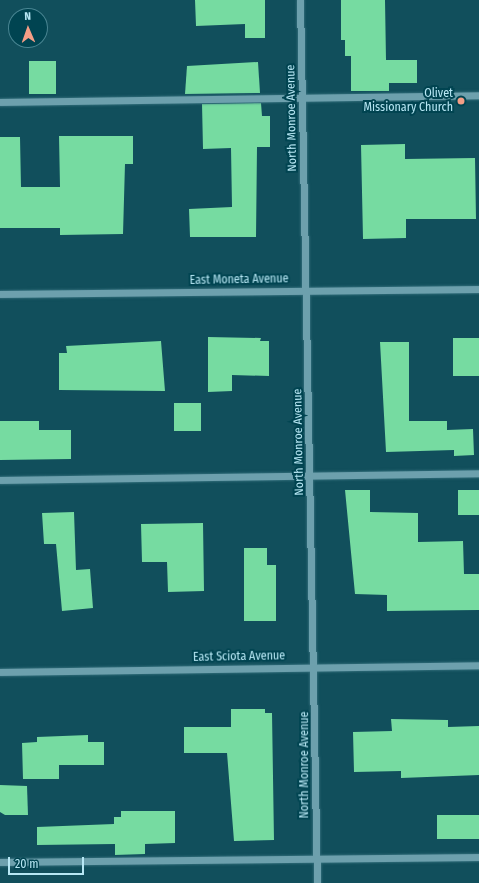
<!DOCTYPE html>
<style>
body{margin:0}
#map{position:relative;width:479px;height:883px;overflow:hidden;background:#114f5c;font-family:"Fira Sans Condensed",sans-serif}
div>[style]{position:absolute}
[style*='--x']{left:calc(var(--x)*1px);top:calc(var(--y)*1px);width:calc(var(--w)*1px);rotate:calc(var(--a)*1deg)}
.building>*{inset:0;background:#76dba1;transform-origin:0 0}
.roads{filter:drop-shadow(0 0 1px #326d7a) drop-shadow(0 0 1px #326d7a)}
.minor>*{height:7px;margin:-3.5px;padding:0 3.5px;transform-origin:3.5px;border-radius:3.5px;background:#6da0ad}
.dots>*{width:11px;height:11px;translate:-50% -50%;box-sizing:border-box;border:2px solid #004451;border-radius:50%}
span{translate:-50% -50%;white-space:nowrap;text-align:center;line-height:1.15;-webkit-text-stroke:4px #004451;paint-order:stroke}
.poi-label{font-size:12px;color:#b7e7f4}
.right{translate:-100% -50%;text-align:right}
.street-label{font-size:12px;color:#b7e7f4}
.north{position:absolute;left:8px;top:8px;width:40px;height:40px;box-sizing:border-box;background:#004451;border:1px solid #498592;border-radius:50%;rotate:358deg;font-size:11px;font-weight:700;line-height:16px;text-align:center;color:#b7e7f4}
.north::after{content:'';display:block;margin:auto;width:14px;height:18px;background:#f49e86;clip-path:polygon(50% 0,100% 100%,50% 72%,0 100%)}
.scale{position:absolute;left:8px;top:857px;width:76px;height:18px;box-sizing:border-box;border:2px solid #b7e7f4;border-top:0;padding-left:5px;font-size:12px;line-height:14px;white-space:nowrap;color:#b7e7f4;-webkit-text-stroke:3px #004451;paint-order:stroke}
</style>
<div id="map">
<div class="building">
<div style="clip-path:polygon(195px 0,265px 0,265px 38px,245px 38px,245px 24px,196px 26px)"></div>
<div style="clip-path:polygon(341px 0,385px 0,386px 60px,417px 60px,417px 83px,389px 83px,389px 91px,351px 91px,351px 56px,345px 56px,345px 40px,341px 40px)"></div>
<div style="left:29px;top:61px;width:27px;height:33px"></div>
<div style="clip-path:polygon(258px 62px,260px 93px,185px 94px,187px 66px)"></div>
<div style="clip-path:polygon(261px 103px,262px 116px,270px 116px,270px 147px,257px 147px,256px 237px,190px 237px,189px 209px,232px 207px,231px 148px,203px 149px,202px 104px)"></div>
<div style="clip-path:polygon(59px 136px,133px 136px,133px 164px,125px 164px,123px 234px,60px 235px,60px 228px,0 228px,0 137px,20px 137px,21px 187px,60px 187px)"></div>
<div style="clip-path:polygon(405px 144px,405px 159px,475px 158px,476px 219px,406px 219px,406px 238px,363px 239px,361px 145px)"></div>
<div style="clip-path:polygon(208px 337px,261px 338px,260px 341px,269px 341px,269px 376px,232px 375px,232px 391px,208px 392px)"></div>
<div style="left:479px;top:338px;width:38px;height:26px;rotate:90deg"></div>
<div style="clip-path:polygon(161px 341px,165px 391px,59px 390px,59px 353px,67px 353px,66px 346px)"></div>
<div style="clip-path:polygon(380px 342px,409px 342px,409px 421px,447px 421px,447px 430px,473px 429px,474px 455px,454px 456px,454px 450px,386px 452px)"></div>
<div style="left:174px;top:403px;width:27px;height:28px"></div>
<div style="clip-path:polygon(0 421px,39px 421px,39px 430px,71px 430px,71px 459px,0 460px)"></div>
<div style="clip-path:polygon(345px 490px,370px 490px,370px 512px,418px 513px,418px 542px,463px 541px,464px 574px,479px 574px,479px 610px,387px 611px,387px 595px,355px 594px)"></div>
<div style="left:458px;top:490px;width:21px;height:25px"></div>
<div style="clip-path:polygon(74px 512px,76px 570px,90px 569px,93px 608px,62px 611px,56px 544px,44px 544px,42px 513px)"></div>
<div style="clip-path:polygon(203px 523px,204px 591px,168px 592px,167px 562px,142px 562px,141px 524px)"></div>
<div style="clip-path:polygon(244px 548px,267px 548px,267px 565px,276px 565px,276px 621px,244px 621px)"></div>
<div style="clip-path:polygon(231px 709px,265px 709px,265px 713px,272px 713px,274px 840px,234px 841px,227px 753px,184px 753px,184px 727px,231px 727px)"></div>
<div style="clip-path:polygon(391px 719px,448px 720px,448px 727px,479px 726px,479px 775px,401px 778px,401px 771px,354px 772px,353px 732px,392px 731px)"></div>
<div style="clip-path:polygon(88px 735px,88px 742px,104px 742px,104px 765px,59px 765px,59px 779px,23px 779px,22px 743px,37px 742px,37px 737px)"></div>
<div style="clip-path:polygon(0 785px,27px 786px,28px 815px,5px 815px,0 812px)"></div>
<div style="clip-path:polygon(121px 811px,175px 811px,175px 843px,145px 844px,145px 854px,115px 855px,115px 844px,37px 845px,37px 827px,114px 824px,114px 817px,121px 817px)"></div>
<div style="left:479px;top:815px;width:24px;height:42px;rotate:90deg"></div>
</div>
<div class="roads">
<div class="minor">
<div style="--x:300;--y:0;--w:883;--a:88.9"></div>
<div style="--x:0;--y:102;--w:479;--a:-0.8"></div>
<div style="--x:0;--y:294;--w:479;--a:-0.6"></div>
<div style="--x:0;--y:480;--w:479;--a:-0.8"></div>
<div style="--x:0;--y:672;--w:479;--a:-0.8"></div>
<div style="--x:0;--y:862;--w:479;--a:-0.6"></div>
</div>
</div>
<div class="dots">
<div style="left:461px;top:101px;background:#f49e86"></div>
</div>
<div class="poi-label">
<span class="right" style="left:453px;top:101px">Olivet<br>Missionary Church</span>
</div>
<div class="street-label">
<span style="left:292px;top:118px;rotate:-91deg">North Monroe Avenue</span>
<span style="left:239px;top:280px;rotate:-1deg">East Moneta Avenue</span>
<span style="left:299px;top:442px;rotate:-91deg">North Monroe Avenue</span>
<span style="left:239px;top:657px;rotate:-1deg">East Sciota Avenue</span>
<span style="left:305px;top:765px;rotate:-90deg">North Monroe Avenue</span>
</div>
<div class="north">N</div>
<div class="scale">20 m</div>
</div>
